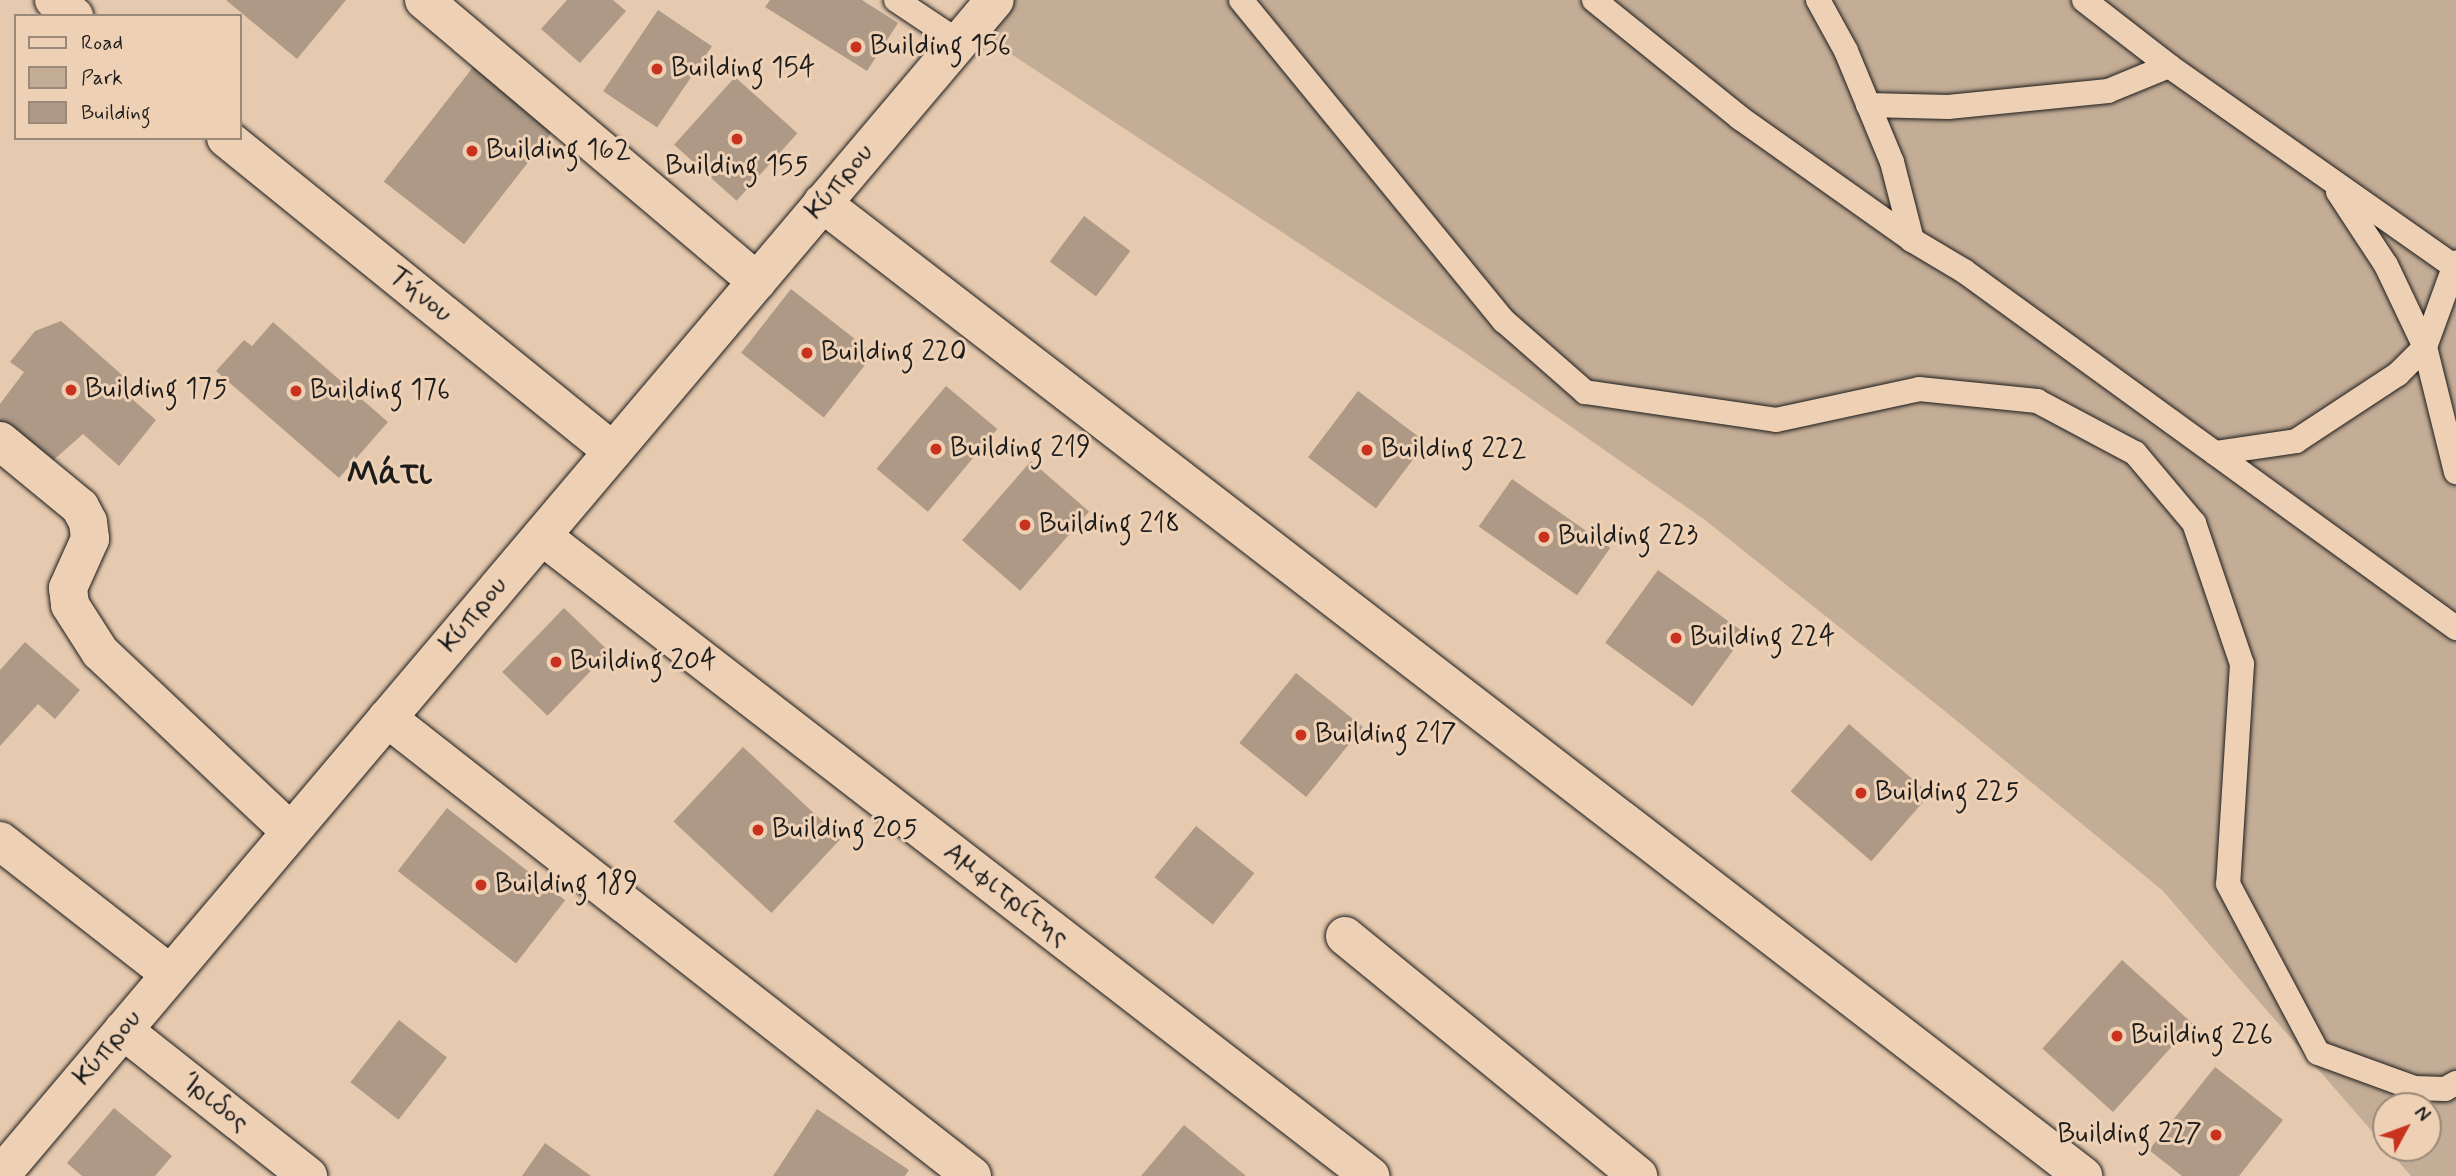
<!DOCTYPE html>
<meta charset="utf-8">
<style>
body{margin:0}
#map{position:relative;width:2456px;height:1176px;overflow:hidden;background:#e6caaf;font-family:Mynerve,sans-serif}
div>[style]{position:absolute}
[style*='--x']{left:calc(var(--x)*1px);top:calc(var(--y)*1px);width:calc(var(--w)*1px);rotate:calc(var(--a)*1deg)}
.green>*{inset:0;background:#c4ad96}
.building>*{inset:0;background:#ad9986;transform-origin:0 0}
.roads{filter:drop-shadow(0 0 2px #1c1c1c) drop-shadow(0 0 2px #1c1c1c)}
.service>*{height:24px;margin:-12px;padding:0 12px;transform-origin:12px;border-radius:12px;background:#eed1b5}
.minor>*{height:38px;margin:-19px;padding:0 19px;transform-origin:19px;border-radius:19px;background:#eed1b5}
.dots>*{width:19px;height:19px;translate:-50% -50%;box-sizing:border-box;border:4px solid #eed1b5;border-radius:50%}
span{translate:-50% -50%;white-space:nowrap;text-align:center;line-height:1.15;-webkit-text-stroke:6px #eed1b5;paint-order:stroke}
.poi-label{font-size:28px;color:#1c1c1c}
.left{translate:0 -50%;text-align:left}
.right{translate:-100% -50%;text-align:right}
.street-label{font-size:28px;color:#1c1c1c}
.district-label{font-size:35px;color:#1c1c1c;font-weight:700}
.legend{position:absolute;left:14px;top:14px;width:228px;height:126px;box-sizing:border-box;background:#eed1b5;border:2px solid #9a8978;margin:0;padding:9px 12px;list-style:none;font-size:21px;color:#1c1c1c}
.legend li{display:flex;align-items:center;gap:14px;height:35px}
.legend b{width:35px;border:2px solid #9a8978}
.north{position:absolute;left:2372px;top:1092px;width:70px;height:70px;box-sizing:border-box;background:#eed1b5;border:2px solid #9a8978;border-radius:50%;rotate:49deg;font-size:19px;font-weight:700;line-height:28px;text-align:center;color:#1c1c1c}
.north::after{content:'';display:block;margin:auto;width:24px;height:32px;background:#c8321e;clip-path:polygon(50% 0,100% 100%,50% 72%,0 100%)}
</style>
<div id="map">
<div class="green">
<div style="clip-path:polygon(evenodd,999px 0,2456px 0,2456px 1176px,2411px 1176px,2162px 890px,1946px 712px,1705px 520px,1461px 350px,970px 27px,999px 0,2386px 1106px,2428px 1106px,2428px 1148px,2386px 1148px,2386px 1106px)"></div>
</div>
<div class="building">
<div style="clip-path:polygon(226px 0,346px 0,297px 59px)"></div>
<div style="clip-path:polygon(567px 0,613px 0,626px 11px,580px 63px,541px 29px)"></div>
<div style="clip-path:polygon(770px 0,862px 0,898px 23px,867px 71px,765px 7px)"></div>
<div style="left:658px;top:10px;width:65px;height:98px;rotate:34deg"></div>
<div style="left:481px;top:57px;width:102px;height:158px;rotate:38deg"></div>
<div style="left:735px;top:77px;width:84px;height:91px;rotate:42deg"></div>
<div style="left:1084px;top:216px;width:58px;height:57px;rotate:37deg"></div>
<div style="left:791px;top:289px;width:105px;height:81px;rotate:38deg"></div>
<div style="clip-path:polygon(61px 321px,130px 382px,131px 398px,156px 420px,119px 466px,83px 434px,50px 463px,0 423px,0 404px,24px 372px,10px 362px,35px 331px)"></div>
<div style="clip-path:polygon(273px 322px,388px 422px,339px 478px,216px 371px,244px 340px,252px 346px)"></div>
<div style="left:946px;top:386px;width:67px;height:108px;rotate:40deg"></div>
<div style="left:1358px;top:391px;width:85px;height:83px;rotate:37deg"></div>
<div style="left:1031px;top:461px;width:77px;height:105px;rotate:41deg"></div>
<div style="left:1512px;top:479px;width:120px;height:58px;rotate:35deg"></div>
<div style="left:1658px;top:570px;width:108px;height:90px;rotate:36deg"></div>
<div style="left:564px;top:608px;width:63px;height:89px;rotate:44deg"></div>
<div style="clip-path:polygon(25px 642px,80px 690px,55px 719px,38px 704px,0 746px,0 670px)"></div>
<div style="left:1296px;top:673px;width:86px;height:90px;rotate:39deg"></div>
<div style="left:1849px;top:724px;width:107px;height:89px;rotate:41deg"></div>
<div style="left:743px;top:747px;width:134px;height:102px;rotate:43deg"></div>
<div style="left:447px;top:808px;width:150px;height:80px;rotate:38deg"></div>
<div style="left:1196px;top:826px;width:75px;height:66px;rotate:39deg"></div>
<div style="left:2122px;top:960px;width:95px;height:119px;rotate:42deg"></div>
<div style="left:399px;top:1020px;width:61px;height:79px;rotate:38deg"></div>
<div style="clip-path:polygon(2215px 1067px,2283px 1120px,2239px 1176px,2182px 1176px,2149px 1150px)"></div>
<div style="clip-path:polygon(114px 1108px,172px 1156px,155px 1176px,82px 1176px,67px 1163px)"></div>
<div style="clip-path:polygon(817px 1109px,909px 1170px,905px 1176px,773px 1176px)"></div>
<div style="clip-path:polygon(1184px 1125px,1246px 1176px,1141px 1176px)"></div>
<div style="clip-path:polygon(545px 1143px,591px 1176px,522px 1176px)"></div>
</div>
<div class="roads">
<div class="service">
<div style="--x:896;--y:0;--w:76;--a:33.7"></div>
<div style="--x:1241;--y:0;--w:415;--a:50.7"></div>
<div style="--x:1504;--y:321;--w:108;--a:41.2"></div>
<div style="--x:1585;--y:392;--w:193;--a:8.3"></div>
<div style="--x:1776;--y:420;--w:146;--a:-12.2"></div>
<div style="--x:1919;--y:389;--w:119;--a:5.8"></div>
<div style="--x:2037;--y:401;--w:111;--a:28"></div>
<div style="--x:2135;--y:453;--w:92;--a:49.9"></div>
<div style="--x:2194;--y:523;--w:149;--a:71.2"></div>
<div style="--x:2242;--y:664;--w:220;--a:93.6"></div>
<div style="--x:2228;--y:884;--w:191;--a:62"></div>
<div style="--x:2318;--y:1053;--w:102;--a:20"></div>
<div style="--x:2414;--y:1088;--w:31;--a:2"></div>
<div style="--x:2445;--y:1089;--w:13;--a:-29"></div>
<div style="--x:1594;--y:0;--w:188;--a:38.9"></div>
<div style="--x:1740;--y:118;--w:211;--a:35.3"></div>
<div style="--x:1912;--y:240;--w:61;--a:30.8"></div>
<div style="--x:1964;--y:271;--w:608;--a:35.97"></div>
<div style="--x:1818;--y:0;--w:58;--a:61.2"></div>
<div style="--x:1846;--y:51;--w:120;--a:67.5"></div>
<div style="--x:1892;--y:162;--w:81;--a:75.6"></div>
<div style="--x:2084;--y:0;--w:108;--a:37.8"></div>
<div style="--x:2169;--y:66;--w:351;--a:35.1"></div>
<div style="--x:1868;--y:105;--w:80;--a:1.4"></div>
<div style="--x:1948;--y:107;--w:161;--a:-5.7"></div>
<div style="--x:2108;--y:91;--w:66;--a:-22.3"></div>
<div style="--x:2338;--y:192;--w:87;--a:56.7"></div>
<div style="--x:2386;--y:265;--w:91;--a:64.6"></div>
<div style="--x:2425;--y:347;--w:129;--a:76.1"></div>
<div style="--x:2215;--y:453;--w:82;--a:-8.4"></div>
<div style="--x:2296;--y:441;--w:122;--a:-33.3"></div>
<div style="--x:2398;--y:374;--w:38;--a:-45"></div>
<div style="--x:2425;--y:347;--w:90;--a:-70"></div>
</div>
<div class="minor">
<div style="--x:54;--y:0;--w:26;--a:39"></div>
<div style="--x:424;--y:0;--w:436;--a:40.2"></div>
<div style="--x:226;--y:138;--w:498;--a:39"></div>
<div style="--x:822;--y:203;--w:1593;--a:37.65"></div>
<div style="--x:0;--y:441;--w:104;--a:39.5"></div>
<div style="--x:80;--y:507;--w:17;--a:62"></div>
<div style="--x:88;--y:522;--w:17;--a:83"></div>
<div style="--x:90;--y:539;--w:54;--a:114.2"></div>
<div style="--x:68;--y:588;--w:17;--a:83"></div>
<div style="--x:70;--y:605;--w:56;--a:57.4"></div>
<div style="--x:100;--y:652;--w:262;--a:43.3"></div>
<div style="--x:542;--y:536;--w:1047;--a:37.7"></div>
<div style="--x:387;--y:718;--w:743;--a:38.06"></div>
<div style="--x:0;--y:841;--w:216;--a:38"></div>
<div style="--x:1345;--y:936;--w:379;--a:39.3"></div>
<div style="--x:123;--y:1030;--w:236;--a:38.3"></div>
<div style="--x:0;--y:1176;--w:1540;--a:-49.77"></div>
</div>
</div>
<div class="dots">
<div style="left:856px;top:47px;background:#c8321e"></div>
<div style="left:657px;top:69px;background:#c8321e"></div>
<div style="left:737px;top:139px;background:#c8321e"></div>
<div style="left:472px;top:151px;background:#c8321e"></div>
<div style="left:807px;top:353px;background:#c8321e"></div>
<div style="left:71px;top:390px;background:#c8321e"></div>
<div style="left:296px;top:391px;background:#c8321e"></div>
<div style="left:936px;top:449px;background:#c8321e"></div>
<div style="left:1367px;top:450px;background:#c8321e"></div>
<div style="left:1025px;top:525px;background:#c8321e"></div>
<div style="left:1544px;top:537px;background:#c8321e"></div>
<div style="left:1676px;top:638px;background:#c8321e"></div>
<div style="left:556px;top:662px;background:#c8321e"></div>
<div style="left:1301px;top:735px;background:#c8321e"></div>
<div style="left:1861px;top:793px;background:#c8321e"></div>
<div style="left:758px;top:830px;background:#c8321e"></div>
<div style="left:481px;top:885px;background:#c8321e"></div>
<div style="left:2117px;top:1036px;background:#c8321e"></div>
<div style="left:2216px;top:1135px;background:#c8321e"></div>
</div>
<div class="poi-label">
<span class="left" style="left:870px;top:47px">Building 156</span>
<span class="left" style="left:671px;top:69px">Building 154</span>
<span class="left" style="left:486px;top:151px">Building 162</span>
<span style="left:737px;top:167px">Building 155</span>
<span class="left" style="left:821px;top:353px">Building 220</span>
<span class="left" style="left:85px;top:390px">Building 175</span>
<span class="left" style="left:310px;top:391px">Building 176</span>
<span class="left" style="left:950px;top:449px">Building 219</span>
<span class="left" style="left:1381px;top:450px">Building 222</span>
<span class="left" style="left:1039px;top:525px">Building 218</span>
<span class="left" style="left:1558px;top:537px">Building 223</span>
<span class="left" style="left:1690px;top:638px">Building 224</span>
<span class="left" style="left:570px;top:662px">Building 204</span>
<span class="left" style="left:1315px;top:735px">Building 217</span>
<span class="left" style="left:1875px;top:793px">Building 225</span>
<span class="left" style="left:772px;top:830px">Building 205</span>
<span class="left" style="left:495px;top:885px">Building 189</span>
<span class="left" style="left:2131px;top:1036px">Building 226</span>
<span class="right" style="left:2202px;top:1135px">Building 227</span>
</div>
<div class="street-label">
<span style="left:840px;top:182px;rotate:-50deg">Κύπρου</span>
<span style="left:420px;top:295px;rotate:39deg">Τήνου</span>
<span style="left:474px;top:615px;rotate:-50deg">Κύπρου</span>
<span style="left:1006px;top:895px;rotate:38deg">Αμφιτρίτης</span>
<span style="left:108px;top:1048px;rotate:-50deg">Κύπρου</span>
<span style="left:215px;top:1103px;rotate:38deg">Ίριδος</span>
</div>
<div class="district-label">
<span style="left:389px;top:474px">Μάτι</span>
</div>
<ul class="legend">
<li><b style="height:9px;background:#eed1b5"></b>Road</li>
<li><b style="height:19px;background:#c4ad96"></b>Park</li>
<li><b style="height:19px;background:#ad9986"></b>Building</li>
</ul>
<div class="north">N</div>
</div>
